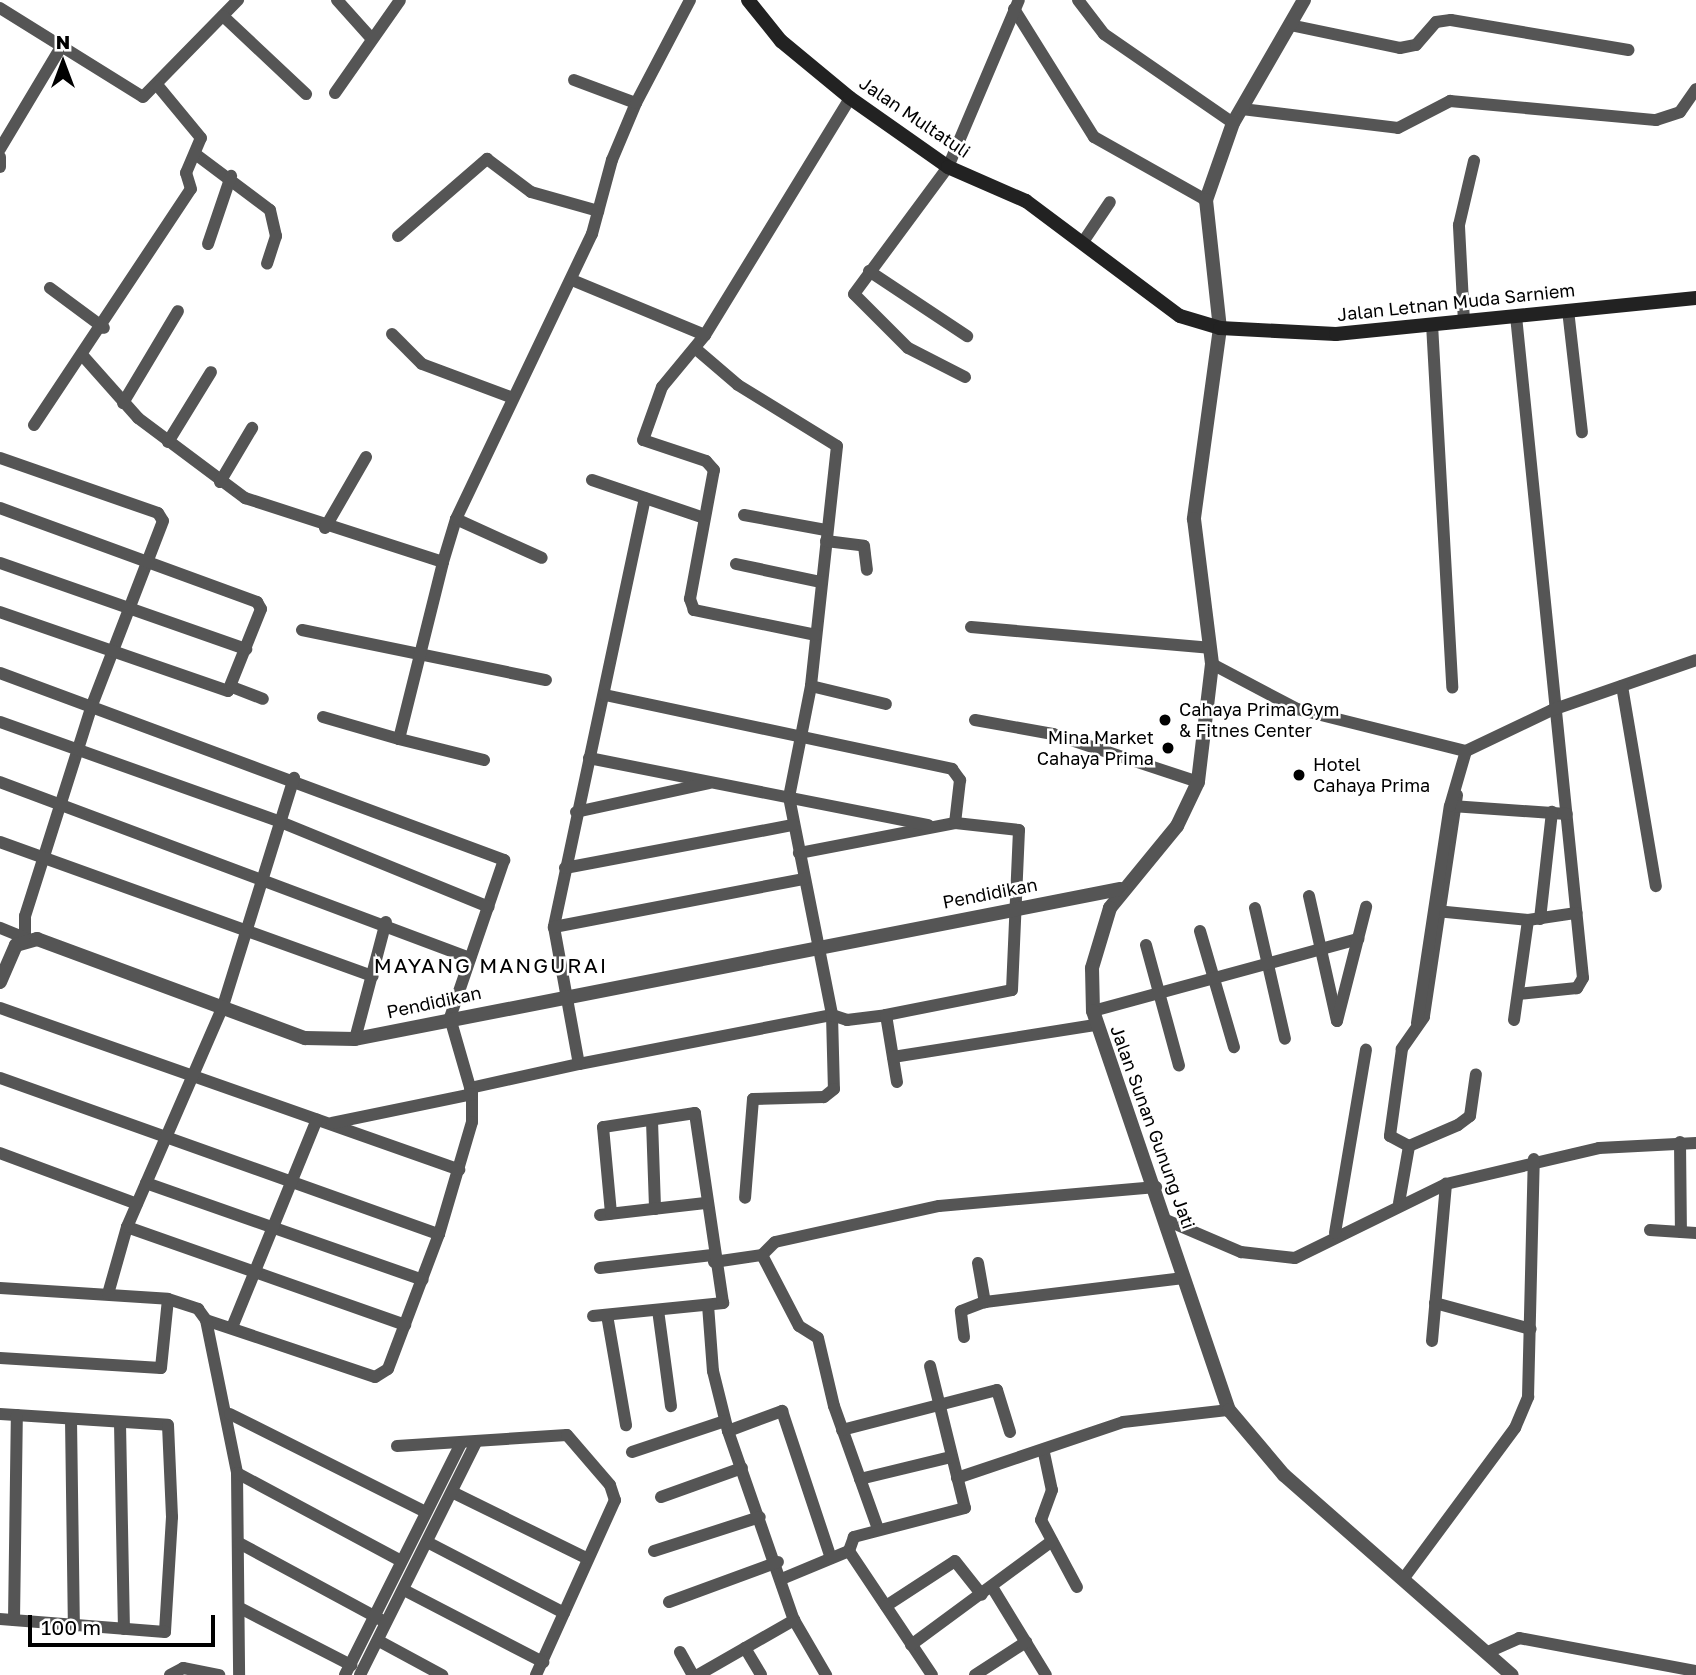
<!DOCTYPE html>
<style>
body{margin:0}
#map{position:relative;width:1696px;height:1675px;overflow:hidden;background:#fff;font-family:"Golos Text",sans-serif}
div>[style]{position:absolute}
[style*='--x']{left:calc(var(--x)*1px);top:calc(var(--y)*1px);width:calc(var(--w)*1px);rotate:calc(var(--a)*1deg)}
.minor>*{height:12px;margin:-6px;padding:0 6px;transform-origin:6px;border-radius:6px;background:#555}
.tertiary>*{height:14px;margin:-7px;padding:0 7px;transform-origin:7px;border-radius:7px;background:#555}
.secondary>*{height:14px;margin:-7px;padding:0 7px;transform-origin:7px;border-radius:7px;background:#222}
.dots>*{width:19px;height:19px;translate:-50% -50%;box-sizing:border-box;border:4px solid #fff;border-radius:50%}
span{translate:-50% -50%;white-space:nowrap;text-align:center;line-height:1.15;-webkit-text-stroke:5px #fff;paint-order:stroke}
.street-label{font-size:18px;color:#000}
.poi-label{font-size:18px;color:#000}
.left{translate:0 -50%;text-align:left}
.right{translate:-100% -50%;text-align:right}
.quarter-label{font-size:21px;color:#000;letter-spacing:2px}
.north{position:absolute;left:28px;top:28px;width:70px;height:70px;-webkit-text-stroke:5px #fff;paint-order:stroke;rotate:0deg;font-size:19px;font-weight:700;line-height:28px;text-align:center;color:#000}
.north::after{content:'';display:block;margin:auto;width:24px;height:32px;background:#000;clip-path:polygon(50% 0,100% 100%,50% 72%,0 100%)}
.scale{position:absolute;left:28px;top:1615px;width:187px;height:32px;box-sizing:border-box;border:4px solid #000;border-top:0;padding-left:9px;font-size:21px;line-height:24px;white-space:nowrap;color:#000;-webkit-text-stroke:5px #fff;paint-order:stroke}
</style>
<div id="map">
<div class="minor">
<div style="--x:337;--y:0;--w:52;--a:48.1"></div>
<div style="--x:1078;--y:0;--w:43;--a:52.6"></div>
<div style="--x:1104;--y:34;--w:157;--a:34.6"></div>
<div style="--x:0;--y:8;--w:168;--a:31.9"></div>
<div style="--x:143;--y:97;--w:136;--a:-45.6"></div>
<div style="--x:1014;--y:9;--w:151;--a:58"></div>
<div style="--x:1094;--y:137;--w:129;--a:29.4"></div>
<div style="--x:223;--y:16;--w:114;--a:43.2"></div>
<div style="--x:1290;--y:25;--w:112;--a:11.8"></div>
<div style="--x:1400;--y:48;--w:16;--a:-11"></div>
<div style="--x:1416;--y:45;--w:30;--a:-49"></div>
<div style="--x:1436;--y:22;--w:15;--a:-8"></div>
<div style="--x:1451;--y:20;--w:180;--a:9.6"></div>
<div style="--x:574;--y:80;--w:66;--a:20.4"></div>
<div style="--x:335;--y:93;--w:113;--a:-55"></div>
<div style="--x:1242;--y:109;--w:157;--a:6.9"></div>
<div style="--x:1398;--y:128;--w:59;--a:-27.4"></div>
<div style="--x:1450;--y:101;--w:207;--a:5.3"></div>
<div style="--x:1656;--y:120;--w:25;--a:-18"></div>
<div style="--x:1680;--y:112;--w:28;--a:-55"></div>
<div style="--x:0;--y:149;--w:119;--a:-59.1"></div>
<div style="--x:198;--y:156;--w:90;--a:36.9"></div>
<div style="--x:270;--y:210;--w:27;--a:77"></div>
<div style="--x:276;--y:236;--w:29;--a:108"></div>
<div style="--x:0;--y:157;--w:10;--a:90"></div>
<div style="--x:398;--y:236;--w:118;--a:-40.9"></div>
<div style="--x:487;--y:159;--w:55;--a:36.9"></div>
<div style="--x:531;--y:192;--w:70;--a:15.8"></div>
<div style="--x:1083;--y:242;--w:48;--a:-56"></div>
<div style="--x:208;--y:244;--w:72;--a:-71.3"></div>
<div style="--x:869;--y:271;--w:118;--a:33.6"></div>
<div style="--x:572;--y:280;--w:144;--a:22.5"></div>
<div style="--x:50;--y:288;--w:67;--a:36.5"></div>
<div style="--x:1568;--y:310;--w:123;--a:83.5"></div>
<div style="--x:1516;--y:316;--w:665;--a:84.22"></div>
<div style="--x:1583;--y:978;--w:12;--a:121"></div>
<div style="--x:1577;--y:988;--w:59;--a:174.2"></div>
<div style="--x:1464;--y:322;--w:97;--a:-93"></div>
<div style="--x:1459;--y:225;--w:66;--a:-76.8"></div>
<div style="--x:1432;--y:324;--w:364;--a:86.8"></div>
<div style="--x:392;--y:334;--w:42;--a:45"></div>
<div style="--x:422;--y:364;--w:97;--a:20.5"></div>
<div style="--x:696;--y:349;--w:55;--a:40.6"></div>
<div style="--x:738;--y:385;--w:116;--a:31.6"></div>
<div style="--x:837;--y:446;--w:241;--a:96.2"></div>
<div style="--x:811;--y:686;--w:113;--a:101.2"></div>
<div style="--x:789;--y:797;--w:222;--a:78.8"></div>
<div style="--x:832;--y:1015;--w:74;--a:88.5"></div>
<div style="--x:834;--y:1089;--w:13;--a:141"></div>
<div style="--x:824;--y:1097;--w:71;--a:178.4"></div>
<div style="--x:753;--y:1099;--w:99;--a:94.6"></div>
<div style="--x:83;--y:356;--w:83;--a:48.4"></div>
<div style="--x:138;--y:418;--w:134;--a:36.8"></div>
<div style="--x:245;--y:498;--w:208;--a:17.9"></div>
<div style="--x:965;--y:377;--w:64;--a:-153"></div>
<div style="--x:908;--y:348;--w:76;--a:-135"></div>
<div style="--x:854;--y:294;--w:158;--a:-53.5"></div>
<div style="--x:948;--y:167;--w:181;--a:-67"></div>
<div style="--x:123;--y:403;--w:107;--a:-59.1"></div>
<div style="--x:34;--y:425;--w:283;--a:-56.4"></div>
<div style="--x:191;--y:189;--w:17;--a:-107"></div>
<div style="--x:186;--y:173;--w:38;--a:-67"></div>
<div style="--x:201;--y:138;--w:67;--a:-129.6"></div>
<div style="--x:168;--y:442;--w:82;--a:-58.4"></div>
<div style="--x:0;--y:458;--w:167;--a:19.2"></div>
<div style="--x:158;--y:513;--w:9;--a:58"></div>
<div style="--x:163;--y:521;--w:197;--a:111.1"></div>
<div style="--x:92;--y:705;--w:221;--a:107.6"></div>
<div style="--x:25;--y:916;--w:22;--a:90"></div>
<div style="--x:25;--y:938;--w:27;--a:-158"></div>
<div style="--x:592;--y:480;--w:118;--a:18.7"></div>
<div style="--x:220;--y:482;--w:63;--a:-59.3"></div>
<div style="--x:645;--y:498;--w:439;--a:102"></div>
<div style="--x:554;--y:927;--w:139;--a:79.7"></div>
<div style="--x:579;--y:1064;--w:258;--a:-11"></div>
<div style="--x:832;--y:1015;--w:16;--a:18"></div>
<div style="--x:847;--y:1020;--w:39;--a:-7"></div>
<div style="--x:886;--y:1015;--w:128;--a:-11.2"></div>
<div style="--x:1012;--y:990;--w:160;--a:-87.5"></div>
<div style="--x:1019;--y:830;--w:64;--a:-173.8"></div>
<div style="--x:955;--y:823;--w:159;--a:169.1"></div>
<div style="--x:0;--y:508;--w:274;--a:20.1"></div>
<div style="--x:257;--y:602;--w:8;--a:60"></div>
<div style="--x:261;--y:609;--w:88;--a:111.9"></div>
<div style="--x:228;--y:691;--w:241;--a:-160.9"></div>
<div style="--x:744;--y:515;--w:83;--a:10.4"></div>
<div style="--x:456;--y:519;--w:94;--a:24.4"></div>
<div style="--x:325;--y:528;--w:82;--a:-60"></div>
<div style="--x:826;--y:541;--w:38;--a:7"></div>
<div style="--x:864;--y:546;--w:24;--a:83"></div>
<div style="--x:0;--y:563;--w:261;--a:19.3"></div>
<div style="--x:736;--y:564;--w:87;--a:12"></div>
<div style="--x:971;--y:627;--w:239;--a:5"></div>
<div style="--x:302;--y:630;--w:249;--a:11.6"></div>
<div style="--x:816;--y:635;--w:125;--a:-168.4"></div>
<div style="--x:694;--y:610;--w:12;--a:-110"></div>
<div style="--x:690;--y:599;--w:131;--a:-79.5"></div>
<div style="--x:714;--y:470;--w:12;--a:-132"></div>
<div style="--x:706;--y:461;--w:66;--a:-161.6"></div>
<div style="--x:643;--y:440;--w:56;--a:-70.3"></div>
<div style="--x:662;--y:387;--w:67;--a:-50.4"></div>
<div style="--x:705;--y:335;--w:278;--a:-58.5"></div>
<div style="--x:1212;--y:664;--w:96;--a:27.9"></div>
<div style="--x:1297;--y:709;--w:174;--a:14"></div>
<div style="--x:1466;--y:751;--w:95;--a:-25.5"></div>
<div style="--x:1552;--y:710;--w:152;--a:-19.1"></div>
<div style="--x:0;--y:673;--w:538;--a:20.36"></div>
<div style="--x:504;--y:860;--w:167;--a:108.9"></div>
<div style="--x:450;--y:1018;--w:79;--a:73.9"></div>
<div style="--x:472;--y:1094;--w:28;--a:90"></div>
<div style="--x:472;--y:1122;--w:117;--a:106.4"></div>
<div style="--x:439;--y:1234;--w:144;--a:110.7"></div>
<div style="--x:388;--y:1369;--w:15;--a:148"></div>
<div style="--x:375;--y:1377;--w:178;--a:-161.4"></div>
<div style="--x:811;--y:686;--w:77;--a:13.5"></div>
<div style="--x:1622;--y:686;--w:203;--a:80.4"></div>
<div style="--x:232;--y:687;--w:33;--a:21"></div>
<div style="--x:605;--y:695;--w:355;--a:12"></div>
<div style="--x:952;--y:769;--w:14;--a:54"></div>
<div style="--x:960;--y:780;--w:43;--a:96.6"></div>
<div style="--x:323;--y:717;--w:79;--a:16.1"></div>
<div style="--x:975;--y:720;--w:79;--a:10.2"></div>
<div style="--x:1053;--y:734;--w:153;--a:18.3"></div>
<div style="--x:0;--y:722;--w:300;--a:19.6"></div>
<div style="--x:283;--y:823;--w:222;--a:22.2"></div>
<div style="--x:589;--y:758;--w:346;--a:11.2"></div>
<div style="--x:484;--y:760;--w:88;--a:-166.1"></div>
<div style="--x:399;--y:739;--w:182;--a:-76"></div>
<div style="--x:443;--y:562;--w:45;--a:-73.2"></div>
<div style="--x:456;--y:519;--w:316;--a:-64.5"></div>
<div style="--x:592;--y:234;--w:77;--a:-74.9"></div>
<div style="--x:612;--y:160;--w:62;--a:-67.2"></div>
<div style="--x:636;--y:103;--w:116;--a:-62.3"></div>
<div style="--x:0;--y:782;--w:502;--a:20.53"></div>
<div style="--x:1457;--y:795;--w:224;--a:98.5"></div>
<div style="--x:1424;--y:1017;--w:39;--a:125"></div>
<div style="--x:1402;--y:1049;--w:88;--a:97.9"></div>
<div style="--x:1390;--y:1136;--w:21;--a:28"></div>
<div style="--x:1409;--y:1146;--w:53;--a:-23.2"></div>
<div style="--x:1458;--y:1125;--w:15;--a:-37"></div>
<div style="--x:1470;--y:1116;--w:42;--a:-81.9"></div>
<div style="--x:1452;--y:806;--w:115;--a:4"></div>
<div style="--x:576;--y:812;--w:136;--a:-12.3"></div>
<div style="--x:0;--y:842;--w:396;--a:19.8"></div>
<div style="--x:565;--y:868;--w:232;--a:-10.7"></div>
<div style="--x:1309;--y:896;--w:128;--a:77.4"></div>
<div style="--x:1255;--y:908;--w:134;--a:77.1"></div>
<div style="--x:1436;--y:911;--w:92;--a:5.6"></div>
<div style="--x:1528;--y:920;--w:49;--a:-8.3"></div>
<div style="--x:1540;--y:919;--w:108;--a:-83.6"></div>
<div style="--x:554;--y:927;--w:255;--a:-10.9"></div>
<div style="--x:1200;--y:931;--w:121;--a:73.7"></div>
<div style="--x:1146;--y:945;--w:125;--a:74.7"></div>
<div style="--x:0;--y:1008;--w:487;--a:19.4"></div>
<div style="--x:1093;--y:1011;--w:275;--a:-15.2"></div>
<div style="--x:886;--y:1015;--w:68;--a:80.7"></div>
<div style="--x:1514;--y:1020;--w:101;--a:-82"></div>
<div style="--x:1337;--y:1021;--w:118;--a:-75.7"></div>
<div style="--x:1417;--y:1023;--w:219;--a:-81.4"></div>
<div style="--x:1450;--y:806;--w:57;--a:-73.8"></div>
<div style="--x:355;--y:1039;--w:121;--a:-75.2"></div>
<div style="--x:893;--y:1057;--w:206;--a:-9"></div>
<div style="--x:0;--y:1078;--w:466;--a:19.6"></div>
<div style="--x:470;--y:1088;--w:112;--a:-12.4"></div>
<div style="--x:652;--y:1121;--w:88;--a:88"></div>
<div style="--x:332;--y:1123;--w:143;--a:-11.7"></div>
<div style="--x:1680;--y:1142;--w:90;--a:89.4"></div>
<div style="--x:0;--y:1153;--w:146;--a:20.4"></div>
<div style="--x:146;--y:1183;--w:293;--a:19.3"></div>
<div style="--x:1399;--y:1203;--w:58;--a:-80"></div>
<div style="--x:600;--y:1215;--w:106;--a:-6.5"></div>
<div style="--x:1166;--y:1220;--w:82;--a:23.1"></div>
<div style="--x:1241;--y:1252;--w:54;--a:6.3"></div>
<div style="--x:1295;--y:1258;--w:168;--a:-26.1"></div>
<div style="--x:1446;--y:1184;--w:157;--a:-13.2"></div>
<div style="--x:1599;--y:1148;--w:97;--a:-3"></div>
<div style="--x:127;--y:1227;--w:295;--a:19.4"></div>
<div style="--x:1650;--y:1230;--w:46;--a:3.7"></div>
<div style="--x:1335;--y:1233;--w:186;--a:-80.4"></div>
<div style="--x:762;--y:1255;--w:18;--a:-45"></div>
<div style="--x:775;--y:1242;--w:168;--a:-12.4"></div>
<div style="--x:939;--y:1206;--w:218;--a:-5"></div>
<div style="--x:762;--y:1255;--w:80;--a:62.5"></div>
<div style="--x:799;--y:1326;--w:22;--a:32"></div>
<div style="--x:818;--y:1338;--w:70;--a:76.8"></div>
<div style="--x:834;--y:1406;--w:131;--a:70.3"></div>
<div style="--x:714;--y:1262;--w:49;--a:-8.3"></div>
<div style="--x:978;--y:1263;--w:40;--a:80"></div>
<div style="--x:985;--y:1302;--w:200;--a:-6.9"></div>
<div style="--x:600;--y:1268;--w:113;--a:-6.6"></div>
<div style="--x:0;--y:1288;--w:168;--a:3.7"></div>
<div style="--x:168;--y:1299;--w:32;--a:18"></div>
<div style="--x:198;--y:1309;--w:14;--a:54"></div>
<div style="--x:206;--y:1320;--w:156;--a:78.5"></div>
<div style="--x:237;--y:1473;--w:202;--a:89.4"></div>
<div style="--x:108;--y:1294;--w:70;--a:-74.2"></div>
<div style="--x:127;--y:1227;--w:241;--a:-66.5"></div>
<div style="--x:223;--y:1006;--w:239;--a:-72.7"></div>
<div style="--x:1435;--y:1303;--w:99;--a:15.2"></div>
<div style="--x:708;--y:1305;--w:66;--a:85.7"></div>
<div style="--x:713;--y:1371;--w:62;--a:76"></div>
<div style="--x:728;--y:1431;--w:200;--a:70.8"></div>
<div style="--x:794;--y:1620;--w:64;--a:59.8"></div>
<div style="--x:658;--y:1310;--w:97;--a:82.3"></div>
<div style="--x:607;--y:1315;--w:112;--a:80.2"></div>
<div style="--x:593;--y:1316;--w:131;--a:-5.7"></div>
<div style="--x:723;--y:1303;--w:192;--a:-98.4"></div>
<div style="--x:695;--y:1113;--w:93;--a:171.3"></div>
<div style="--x:603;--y:1127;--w:87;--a:84.7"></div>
<div style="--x:233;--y:1325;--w:222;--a:-67.8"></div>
<div style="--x:964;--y:1337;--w:26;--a:-97"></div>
<div style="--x:961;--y:1311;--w:26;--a:-21"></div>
<div style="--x:1432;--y:1341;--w:158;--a:-84.9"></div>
<div style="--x:0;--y:1358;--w:161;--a:3.6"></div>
<div style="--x:161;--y:1368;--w:69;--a:-84.2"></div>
<div style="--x:930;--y:1366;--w:146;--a:76.2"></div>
<div style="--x:965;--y:1508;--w:115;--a:165.4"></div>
<div style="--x:854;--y:1537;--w:15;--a:110"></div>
<div style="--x:849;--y:1551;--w:149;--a:56.2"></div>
<div style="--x:0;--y:1414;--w:168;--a:3.7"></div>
<div style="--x:168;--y:1425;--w:92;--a:87.5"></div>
<div style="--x:172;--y:1517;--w:115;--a:93.5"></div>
<div style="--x:165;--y:1632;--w:166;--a:-175.5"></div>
<div style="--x:230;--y:1414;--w:219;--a:26.6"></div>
<div style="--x:71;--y:1419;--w:208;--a:89.2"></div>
<div style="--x:120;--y:1423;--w:206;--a:88.9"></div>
<div style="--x:842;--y:1430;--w:160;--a:-14.5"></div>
<div style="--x:997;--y:1390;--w:44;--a:72.8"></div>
<div style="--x:728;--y:1431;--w:58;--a:-20.3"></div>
<div style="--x:782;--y:1411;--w:155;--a:71.6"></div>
<div style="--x:397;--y:1446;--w:170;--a:-3.7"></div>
<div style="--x:567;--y:1435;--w:66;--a:49.3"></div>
<div style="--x:610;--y:1485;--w:16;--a:72"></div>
<div style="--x:615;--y:1500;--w:192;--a:114.3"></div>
<div style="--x:632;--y:1452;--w:98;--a:-18.4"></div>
<div style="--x:1044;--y:1453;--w:38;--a:78"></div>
<div style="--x:1052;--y:1490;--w:32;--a:110"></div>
<div style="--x:1041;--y:1520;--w:76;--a:61.8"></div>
<div style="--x:237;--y:1473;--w:186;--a:28.2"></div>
<div style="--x:957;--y:1478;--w:175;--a:-18.6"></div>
<div style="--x:1123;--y:1422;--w:107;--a:-6.5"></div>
<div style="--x:860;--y:1479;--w:94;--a:-13.6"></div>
<div style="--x:454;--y:1493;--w:147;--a:26.2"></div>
<div style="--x:661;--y:1497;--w:86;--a:-19.7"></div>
<div style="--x:239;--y:1543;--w:164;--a:28.4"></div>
<div style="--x:429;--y:1543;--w:152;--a:27.4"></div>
<div style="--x:654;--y:1551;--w:111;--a:-17.8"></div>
<div style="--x:784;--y:1578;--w:70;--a:-22.6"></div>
<div style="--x:1404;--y:1578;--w:187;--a:-53.5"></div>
<div style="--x:1515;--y:1428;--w:34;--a:-67"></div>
<div style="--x:1528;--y:1397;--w:238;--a:-88.6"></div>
<div style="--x:992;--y:1587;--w:103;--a:58.5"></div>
<div style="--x:404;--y:1590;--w:157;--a:27.4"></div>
<div style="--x:669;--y:1602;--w:116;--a:-20.2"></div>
<div style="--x:886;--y:1606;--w:82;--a:-33.1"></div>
<div style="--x:955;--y:1561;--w:43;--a:51.5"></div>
<div style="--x:242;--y:1609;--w:123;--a:27.2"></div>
<div style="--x:14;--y:1620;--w:205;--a:-89.2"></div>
<div style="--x:379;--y:1641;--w:72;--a:28.4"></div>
<div style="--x:911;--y:1645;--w:175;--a:-36.4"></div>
<div style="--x:745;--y:1648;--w:31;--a:59"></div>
<div style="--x:680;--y:1652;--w:26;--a:61"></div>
<div style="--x:1488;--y:1652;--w:34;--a:-24"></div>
<div style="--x:1519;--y:1638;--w:180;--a:10.6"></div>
<div style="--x:170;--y:1675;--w:15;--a:-28"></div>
<div style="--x:183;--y:1668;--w:37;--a:11"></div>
<div style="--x:345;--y:1675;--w:259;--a:-63.4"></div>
<div style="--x:360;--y:1675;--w:260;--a:-63.5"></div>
<div style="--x:698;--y:1675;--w:111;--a:-29.8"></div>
<div style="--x:975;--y:1675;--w:61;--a:-32.9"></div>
</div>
<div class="tertiary">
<div style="--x:1304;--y:0;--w:142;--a:120"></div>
<div style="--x:1233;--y:123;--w:82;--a:109.3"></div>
<div style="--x:1206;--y:200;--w:129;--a:83.8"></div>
<div style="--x:1220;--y:328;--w:193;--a:97.8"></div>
<div style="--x:1194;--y:519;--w:146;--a:82.9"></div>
<div style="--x:1212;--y:664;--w:119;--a:96.8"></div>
<div style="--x:1198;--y:782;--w:49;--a:115.5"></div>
<div style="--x:1177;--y:826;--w:106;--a:129.3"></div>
<div style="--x:1110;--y:908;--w:63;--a:106.7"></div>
<div style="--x:1092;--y:968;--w:43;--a:88.7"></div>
<div style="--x:1093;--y:1011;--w:422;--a:71.2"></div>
<div style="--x:1229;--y:1410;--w:85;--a:49.8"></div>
<div style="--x:1284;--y:1475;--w:303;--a:41.3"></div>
<div style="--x:0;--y:982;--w:40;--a:-66.6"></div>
<div style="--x:16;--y:945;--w:22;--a:-16"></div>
<div style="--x:37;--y:939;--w:286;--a:20.3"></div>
<div style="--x:305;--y:1038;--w:50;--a:1.1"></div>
<div style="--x:355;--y:1039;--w:780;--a:-11.09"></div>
</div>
<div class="secondary">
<div style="--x:748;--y:0;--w:53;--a:51.2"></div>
<div style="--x:781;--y:41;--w:89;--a:39.6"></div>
<div style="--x:850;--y:98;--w:120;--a:35.1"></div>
<div style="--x:948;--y:167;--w:85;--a:23.6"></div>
<div style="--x:1026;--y:201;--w:192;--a:36.8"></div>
<div style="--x:1180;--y:316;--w:42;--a:16.7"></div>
<div style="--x:1220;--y:328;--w:116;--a:3"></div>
<div style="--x:1336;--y:334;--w:362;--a:-5.7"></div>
</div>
<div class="dots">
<div style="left:1165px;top:720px;background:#000"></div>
<div style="left:1168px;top:748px;background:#000"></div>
<div style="left:1299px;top:775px;background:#000"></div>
</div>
<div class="street-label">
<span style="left:915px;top:117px;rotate:34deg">Jalan Multatuli</span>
<span style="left:1456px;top:302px;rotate:-6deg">Jalan Letnan Muda Sarniem</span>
<span style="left:990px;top:893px;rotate:-11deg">Pendidikan</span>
<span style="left:434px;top:1002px;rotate:-12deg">Pendidikan</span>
<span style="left:1153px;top:1127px;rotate:70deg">Jalan Sunan Gunung Jati</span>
</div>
<div class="poi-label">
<span class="left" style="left:1179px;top:720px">Cahaya Prima Gym<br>&amp; Fitnes Center</span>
<span class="right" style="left:1154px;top:748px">Mina Market<br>Cahaya Prima</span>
<span class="left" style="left:1313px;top:775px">Hotel<br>Cahaya Prima</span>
</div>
<div class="quarter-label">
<span style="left:491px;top:965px">MAYANG MANGURAI</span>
</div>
<div class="north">N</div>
<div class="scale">100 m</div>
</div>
